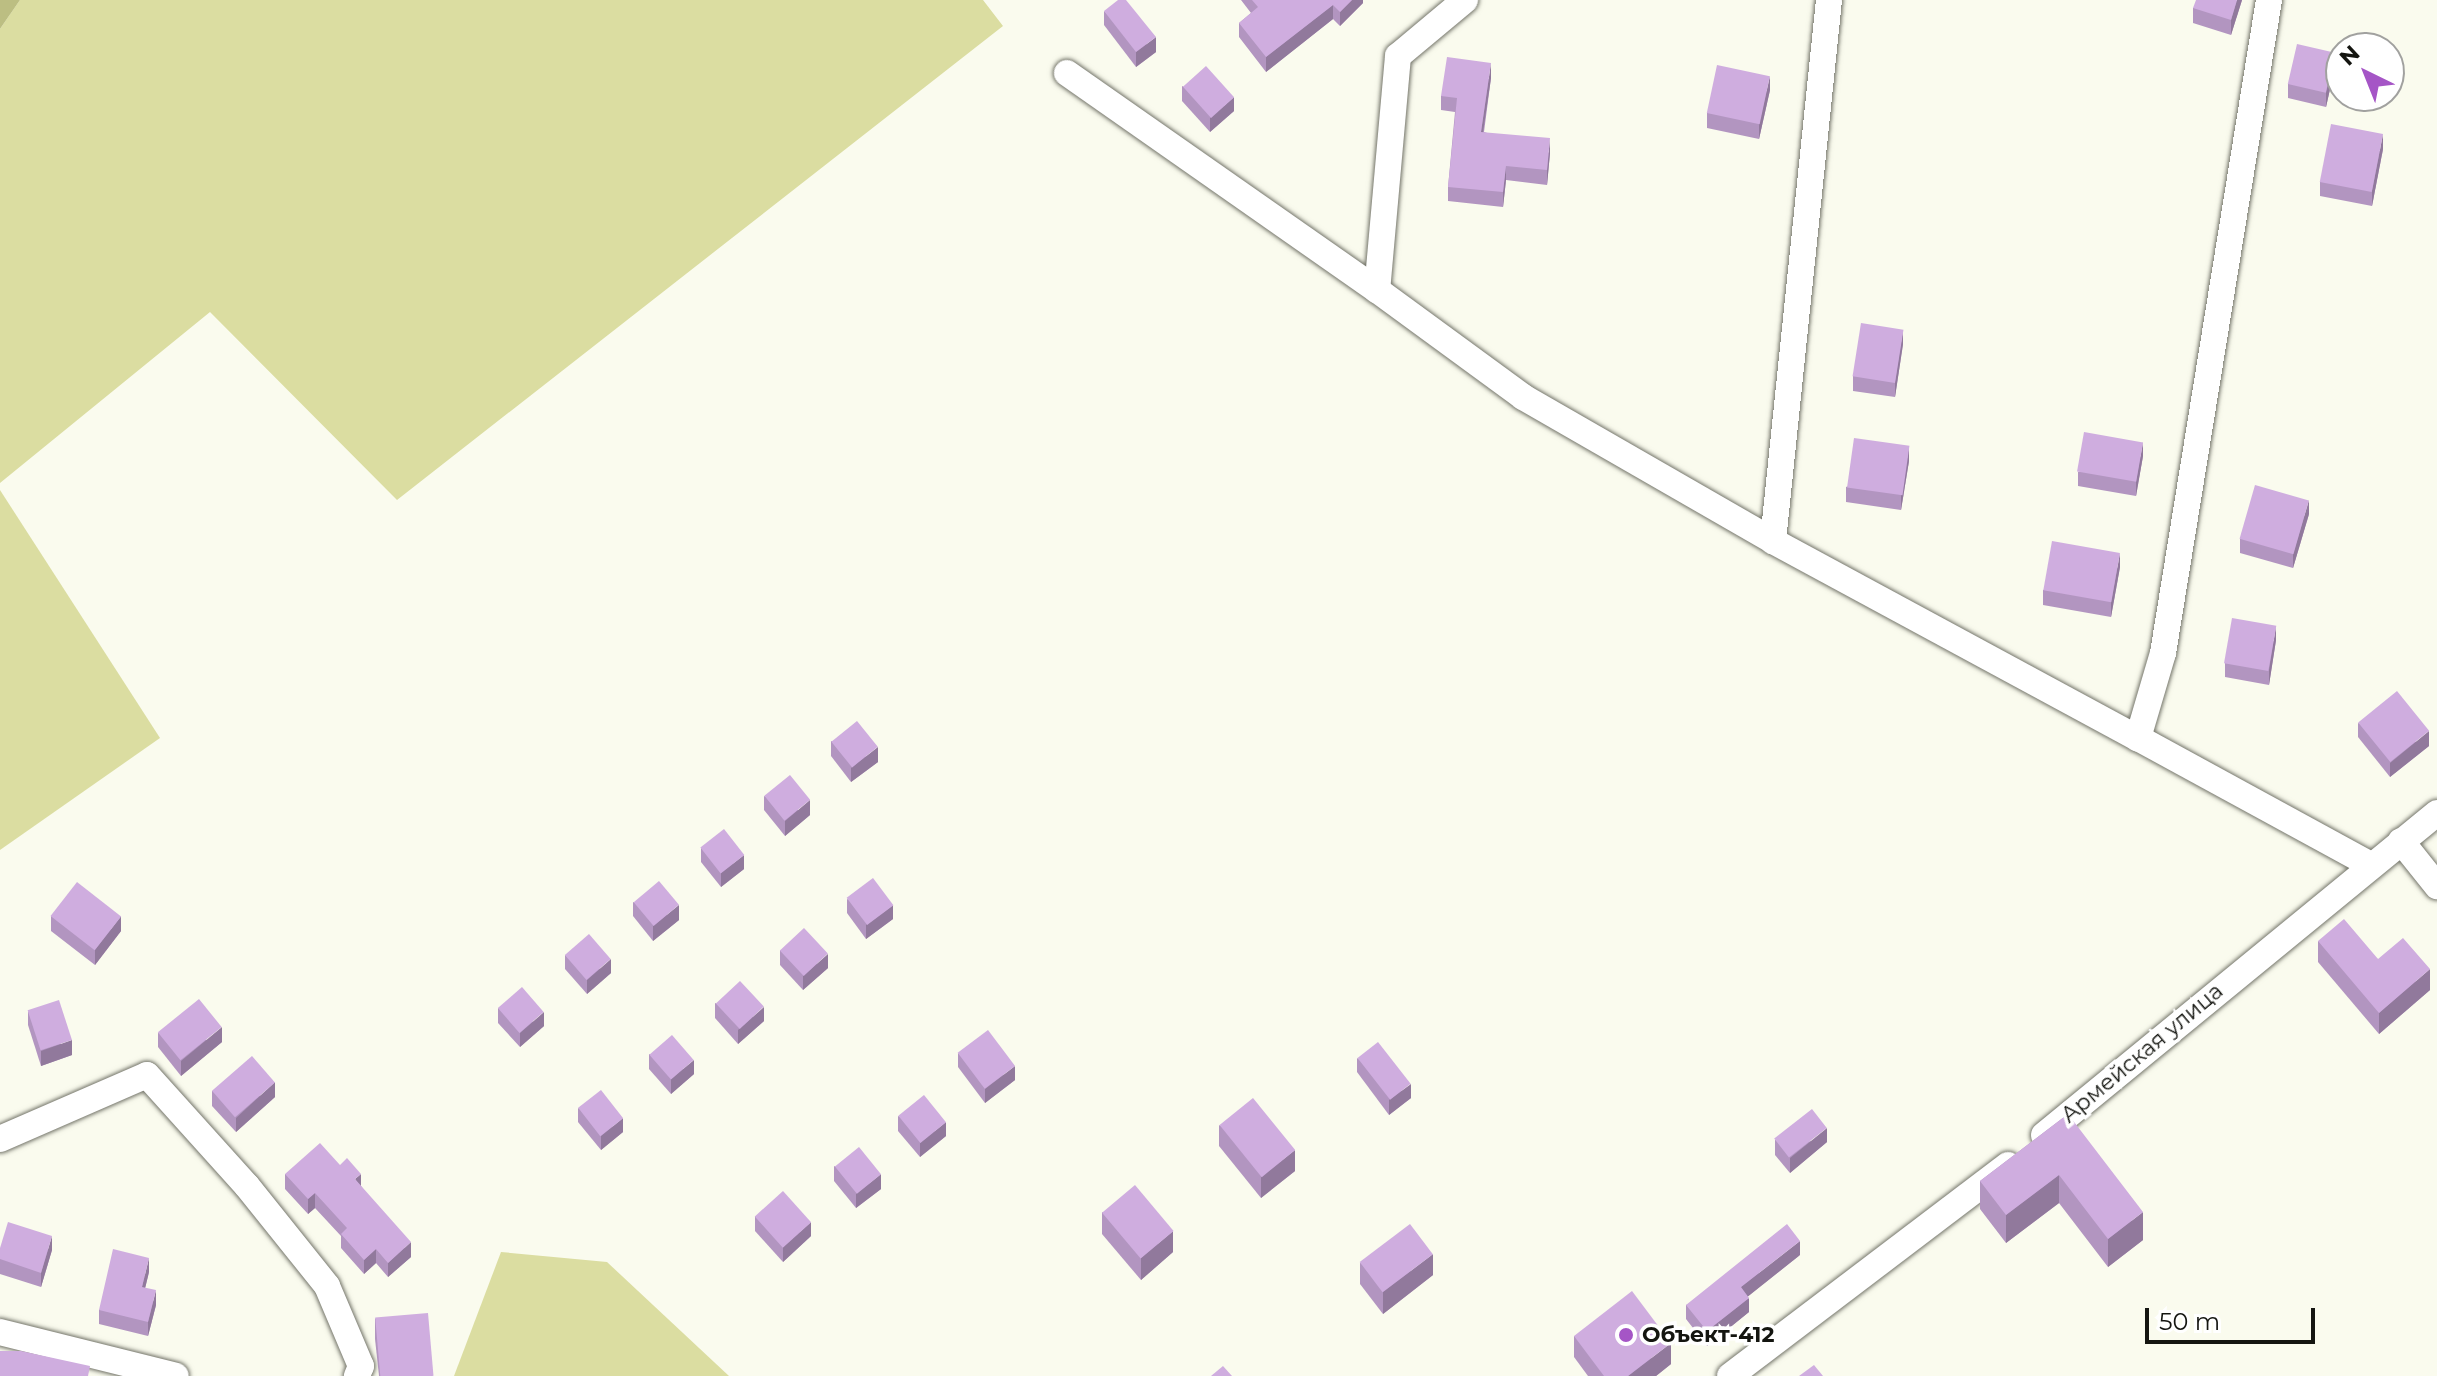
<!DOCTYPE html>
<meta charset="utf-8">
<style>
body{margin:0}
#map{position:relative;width:2437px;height:1376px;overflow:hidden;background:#fafbee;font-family:Montserrat,sans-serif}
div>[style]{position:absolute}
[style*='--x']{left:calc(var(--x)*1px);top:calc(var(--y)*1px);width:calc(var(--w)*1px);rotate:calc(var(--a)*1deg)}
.green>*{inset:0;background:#dbdda1}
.water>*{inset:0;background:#bcbe82}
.roads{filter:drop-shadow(0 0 2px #74756a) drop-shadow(0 0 2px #74756a)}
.minor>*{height:26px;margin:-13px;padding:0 13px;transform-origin:13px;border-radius:13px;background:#fff}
.wall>*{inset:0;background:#b295c0}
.shaded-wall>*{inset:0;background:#91799c}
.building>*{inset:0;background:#cfaddf;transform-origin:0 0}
.dots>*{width:22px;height:22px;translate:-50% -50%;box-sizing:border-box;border:4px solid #fff;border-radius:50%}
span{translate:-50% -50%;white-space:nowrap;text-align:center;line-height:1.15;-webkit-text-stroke:7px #fff;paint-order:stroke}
.street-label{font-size:22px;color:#141510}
.poi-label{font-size:22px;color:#141510;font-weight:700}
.left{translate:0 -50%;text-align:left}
.north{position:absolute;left:2325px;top:32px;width:80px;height:80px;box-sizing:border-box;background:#fff;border:2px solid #a1a19f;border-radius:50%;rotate:317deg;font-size:22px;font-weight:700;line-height:32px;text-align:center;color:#141510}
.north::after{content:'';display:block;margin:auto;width:28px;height:36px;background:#a555c6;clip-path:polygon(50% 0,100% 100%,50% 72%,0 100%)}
.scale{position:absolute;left:2145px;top:1308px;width:170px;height:36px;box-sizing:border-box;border:4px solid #141510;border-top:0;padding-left:10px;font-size:24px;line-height:28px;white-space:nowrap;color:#141510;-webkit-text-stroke:6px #fff;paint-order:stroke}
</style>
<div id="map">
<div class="green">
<div style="clip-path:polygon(20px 0,983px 0,1003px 26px,397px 500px,210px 312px,0 483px,0 29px)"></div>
<div style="clip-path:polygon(0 490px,160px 738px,0 850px)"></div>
<div style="clip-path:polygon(501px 1252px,607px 1262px,729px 1376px,454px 1376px)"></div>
</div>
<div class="water">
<div style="clip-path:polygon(0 0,20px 0,0 29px)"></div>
</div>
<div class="roads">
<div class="minor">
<div style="--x:1465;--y:0;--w:87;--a:140.1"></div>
<div style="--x:1398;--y:56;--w:235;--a:95.1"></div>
<div style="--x:1377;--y:290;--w:181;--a:36.2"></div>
<div style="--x:1523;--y:397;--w:289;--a:29.9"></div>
<div style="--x:1829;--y:0;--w:544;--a:95.91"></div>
<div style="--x:1773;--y:541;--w:415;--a:28.4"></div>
<div style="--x:2269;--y:0;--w:662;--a:99.22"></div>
<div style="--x:2163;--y:653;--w:89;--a:106.4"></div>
<div style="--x:2138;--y:738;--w:265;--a:28.6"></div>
<div style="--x:1067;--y:73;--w:378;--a:35"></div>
<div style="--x:2401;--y:841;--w:58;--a:51.3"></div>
<div style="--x:2044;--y:1135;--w:508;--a:-39.33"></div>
<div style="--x:0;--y:1139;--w:160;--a:-23.5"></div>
<div style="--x:147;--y:1075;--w:149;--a:48"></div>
<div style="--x:247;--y:1186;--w:128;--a:51.3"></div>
<div style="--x:327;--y:1286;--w:87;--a:67"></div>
<div style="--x:361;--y:1366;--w:11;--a:112"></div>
<div style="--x:0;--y:1332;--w:181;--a:14"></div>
<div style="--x:1730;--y:1376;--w:349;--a:-37.2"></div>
</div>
</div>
<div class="wall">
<div style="clip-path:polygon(1241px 0,1363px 0,1363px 3px,1340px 26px,1333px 19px,1266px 72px,1239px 37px,1239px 23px,1251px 13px)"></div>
<div style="clip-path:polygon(2242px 0,2231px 35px,2193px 23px,2193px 8px)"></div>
<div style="clip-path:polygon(1104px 11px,1156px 52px,1136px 67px,1104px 25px)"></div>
<div style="clip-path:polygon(2335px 67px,2326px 107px,2288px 98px,2288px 84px)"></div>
<div style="clip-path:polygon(1491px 78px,1484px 132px,1550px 153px,1547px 185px,1506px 180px,1503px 207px,1448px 201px,1448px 187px,1455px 112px,1441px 110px,1441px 96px)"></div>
<div style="clip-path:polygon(1182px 86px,1234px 111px,1210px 132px,1182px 101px)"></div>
<div style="clip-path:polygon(1770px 90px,1759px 139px,1707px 128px,1707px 113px)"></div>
<div style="clip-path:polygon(2383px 149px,2372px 206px,2320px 196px,2320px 182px)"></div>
<div style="clip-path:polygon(1903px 344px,1895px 397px,1853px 391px,1853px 376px)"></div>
<div style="clip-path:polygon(2143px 456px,2136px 496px,2078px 486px,2078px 472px)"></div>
<div style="clip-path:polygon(1909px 461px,1901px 510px,1846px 502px,1846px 487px)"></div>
<div style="clip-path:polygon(2309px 514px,2293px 568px,2240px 553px,2240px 539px)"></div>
<div style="clip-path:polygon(2120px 567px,2111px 617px,2043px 605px,2043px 590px)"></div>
<div style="clip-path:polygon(2276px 640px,2269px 685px,2225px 677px,2225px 663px)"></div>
<div style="clip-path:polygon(2358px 723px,2429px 746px,2390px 777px,2358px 737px)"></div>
<div style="clip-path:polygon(831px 741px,878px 762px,851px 782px,831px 756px)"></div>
<div style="clip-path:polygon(764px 796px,810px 815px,785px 836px,764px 810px)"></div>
<div style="clip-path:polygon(701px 848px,744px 869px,721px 887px,701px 862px)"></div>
<div style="clip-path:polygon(847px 899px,893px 919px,866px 939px,847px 913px)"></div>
<div style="clip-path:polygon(633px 902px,679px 920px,653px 941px,633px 916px)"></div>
<div style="clip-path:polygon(51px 916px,121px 931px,95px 965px,51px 931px)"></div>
<div style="clip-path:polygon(2318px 941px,2378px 959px,2430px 990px,2379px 1034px,2318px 962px)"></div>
<div style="clip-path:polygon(780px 950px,828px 968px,803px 990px,780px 965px)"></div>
<div style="clip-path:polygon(565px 955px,611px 973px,587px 994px,565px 969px)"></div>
<div style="clip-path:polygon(715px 1003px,764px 1021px,738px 1044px,715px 1018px)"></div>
<div style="clip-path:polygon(498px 1008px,544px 1026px,520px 1047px,498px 1023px)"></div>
<div style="clip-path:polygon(28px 1011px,72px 1055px,41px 1066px,28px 1025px)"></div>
<div style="clip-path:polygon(158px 1033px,222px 1042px,181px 1076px,158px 1047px)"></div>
<div style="clip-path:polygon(958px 1053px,1015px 1080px,985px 1103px,958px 1067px)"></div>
<div style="clip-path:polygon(649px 1054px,694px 1074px,671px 1094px,649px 1069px)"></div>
<div style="clip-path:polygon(1357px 1058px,1411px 1098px,1389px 1115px,1357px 1072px)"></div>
<div style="clip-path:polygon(212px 1091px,275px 1097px,236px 1132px,212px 1106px)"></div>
<div style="clip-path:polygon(578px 1108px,623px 1132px,601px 1150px,578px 1122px)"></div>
<div style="clip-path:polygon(2068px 1114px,2143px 1240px,2108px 1267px,2059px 1203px,2006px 1243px,1980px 1209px,1980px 1181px)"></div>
<div style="clip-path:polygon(898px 1116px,946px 1136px,920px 1157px,898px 1131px)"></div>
<div style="clip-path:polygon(1219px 1125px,1295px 1171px,1261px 1198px,1219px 1146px)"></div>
<div style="clip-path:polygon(1775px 1140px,1827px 1142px,1790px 1173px,1775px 1155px)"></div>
<div style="clip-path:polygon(834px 1166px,881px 1189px,856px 1208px,834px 1181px)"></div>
<div style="clip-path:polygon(285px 1174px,361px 1186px,411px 1257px,388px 1277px,376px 1263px,364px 1274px,341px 1248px,341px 1236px,315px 1208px,308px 1214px,285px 1189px)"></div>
<div style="clip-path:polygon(1102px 1212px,1173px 1252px,1141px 1280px,1102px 1234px)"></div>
<div style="clip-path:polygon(755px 1216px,811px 1236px,783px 1262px,755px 1231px)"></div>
<div style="clip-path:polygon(0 1248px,52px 1250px,41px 1287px,0 1274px)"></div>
<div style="clip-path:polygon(1800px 1255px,1748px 1296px,1749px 1312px,1707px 1346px,1686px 1319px,1686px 1305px)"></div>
<div style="clip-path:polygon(1360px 1263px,1433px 1275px,1383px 1314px,1360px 1284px)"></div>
<div style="clip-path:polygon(149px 1272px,145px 1288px,156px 1305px,148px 1336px,99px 1324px,99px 1310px)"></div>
<div style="clip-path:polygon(375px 1318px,433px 1376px,379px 1376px,375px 1339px)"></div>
<div style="clip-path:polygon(1574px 1336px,1671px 1364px,1656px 1376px,1588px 1376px,1574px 1357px)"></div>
</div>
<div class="shaded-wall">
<div style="clip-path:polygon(1352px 0,1363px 0,1363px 3px,1340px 26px,1340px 12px)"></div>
<div style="clip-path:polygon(2237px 0,2242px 0,2231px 35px,2231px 20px)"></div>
<div style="clip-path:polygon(1333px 5px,1333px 19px,1266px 72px,1266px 57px)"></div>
<div style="clip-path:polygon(1156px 37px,1156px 52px,1136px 67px,1136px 52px)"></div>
<div style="clip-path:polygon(2335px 53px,2335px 67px,2326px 107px,2326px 93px)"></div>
<div style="clip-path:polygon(1491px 63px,1491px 78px,1481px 146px,1481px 132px)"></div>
<div style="clip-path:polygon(1770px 76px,1770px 90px,1759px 139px,1759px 124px)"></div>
<div style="clip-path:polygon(1234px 97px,1234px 111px,1210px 132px,1210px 118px)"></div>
<div style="clip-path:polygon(2383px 134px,2383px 149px,2372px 206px,2372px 191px)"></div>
<div style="clip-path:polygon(1550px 138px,1550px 153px,1547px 185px,1547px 170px)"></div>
<div style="clip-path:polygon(1506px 166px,1506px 180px,1503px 207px,1503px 192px)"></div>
<div style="clip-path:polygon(1903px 330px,1903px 344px,1895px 397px,1895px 382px)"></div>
<div style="clip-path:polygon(2143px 442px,2143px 456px,2136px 496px,2136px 482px)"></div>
<div style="clip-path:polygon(1909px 446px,1909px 461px,1901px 510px,1901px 496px)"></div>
<div style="clip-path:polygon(2309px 500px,2309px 514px,2293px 568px,2293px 554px)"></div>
<div style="clip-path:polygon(2120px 553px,2120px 567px,2111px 617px,2111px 602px)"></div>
<div style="clip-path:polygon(2276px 626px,2276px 640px,2269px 685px,2269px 670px)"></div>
<div style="clip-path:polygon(2429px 731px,2429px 746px,2390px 777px,2390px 763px)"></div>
<div style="clip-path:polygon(878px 747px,878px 762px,851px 782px,851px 768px)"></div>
<div style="clip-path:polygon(810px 800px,810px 815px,785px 836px,785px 821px)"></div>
<div style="clip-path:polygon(744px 855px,744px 869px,721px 887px,721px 873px)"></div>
<div style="clip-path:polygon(679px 905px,679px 920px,653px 941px,653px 926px)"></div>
<div style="clip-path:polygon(893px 905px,893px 919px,866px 939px,866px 925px)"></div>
<div style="clip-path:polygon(121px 916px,121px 931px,95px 965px,95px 950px)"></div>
<div style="clip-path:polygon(828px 954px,828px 968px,803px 990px,803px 976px)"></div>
<div style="clip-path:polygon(611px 959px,611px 973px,587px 994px,587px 980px)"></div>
<div style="clip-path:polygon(2430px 969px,2430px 990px,2379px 1034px,2379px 1013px)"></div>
<div style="clip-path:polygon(764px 1007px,764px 1021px,738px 1044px,738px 1030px)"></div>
<div style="clip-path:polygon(544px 1012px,544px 1026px,520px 1047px,520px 1033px)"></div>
<div style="clip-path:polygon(222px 1027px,222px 1042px,181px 1076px,181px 1061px)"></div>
<div style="clip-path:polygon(72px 1040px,72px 1055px,41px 1066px,41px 1051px)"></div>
<div style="clip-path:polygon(694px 1060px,694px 1074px,671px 1094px,671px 1079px)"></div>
<div style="clip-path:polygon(1015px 1066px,1015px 1080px,985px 1103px,985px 1089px)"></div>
<div style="clip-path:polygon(275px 1082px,275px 1097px,236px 1132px,236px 1118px)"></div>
<div style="clip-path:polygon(1411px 1084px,1411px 1098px,1389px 1115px,1389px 1100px)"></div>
<div style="clip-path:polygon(623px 1118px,623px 1132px,601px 1150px,601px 1136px)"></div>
<div style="clip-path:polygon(946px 1122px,946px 1136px,920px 1157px,920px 1143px)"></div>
<div style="clip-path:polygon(1827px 1128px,1827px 1142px,1790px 1173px,1790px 1158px)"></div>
<div style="clip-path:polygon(1295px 1150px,1295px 1171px,1261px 1198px,1261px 1177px)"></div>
<div style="clip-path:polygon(361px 1174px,361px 1188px,355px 1179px)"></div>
<div style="clip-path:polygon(881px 1174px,881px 1189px,856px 1208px,856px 1194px)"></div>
<div style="clip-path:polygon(2059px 1175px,2059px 1203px,2006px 1243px,2006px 1215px)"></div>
<div style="clip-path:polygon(315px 1193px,315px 1208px,308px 1214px,308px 1199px)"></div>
<div style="clip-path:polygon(2143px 1212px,2143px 1240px,2108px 1267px,2108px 1239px)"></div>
<div style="clip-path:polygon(811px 1222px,811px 1236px,783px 1262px,783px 1247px)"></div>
<div style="clip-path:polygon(1173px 1231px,1173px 1252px,1141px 1280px,1141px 1258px)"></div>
<div style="clip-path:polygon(52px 1236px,52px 1250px,41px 1287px,41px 1273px)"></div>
<div style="clip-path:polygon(1800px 1241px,1800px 1255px,1741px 1302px,1741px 1287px)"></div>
<div style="clip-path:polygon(411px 1242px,411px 1257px,388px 1277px,388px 1263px)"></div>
<div style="clip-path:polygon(376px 1249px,376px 1263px,364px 1274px,364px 1260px)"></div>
<div style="clip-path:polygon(1433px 1254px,1433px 1275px,1383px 1314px,1383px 1292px)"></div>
<div style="clip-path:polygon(149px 1258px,149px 1272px,142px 1301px,142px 1287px)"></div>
<div style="clip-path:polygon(156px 1290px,156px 1305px,148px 1336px,148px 1322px)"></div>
<div style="clip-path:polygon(1749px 1298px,1749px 1312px,1707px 1346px,1707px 1331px)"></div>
<div style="clip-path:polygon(1671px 1343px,1671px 1364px,1656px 1376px,1628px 1376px)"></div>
</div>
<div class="building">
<div style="clip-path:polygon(1118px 0,1126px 0,1156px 37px,1136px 52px,1104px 11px)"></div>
<div style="clip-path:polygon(1252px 0,1352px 0,1340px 12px,1333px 5px,1266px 57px,1239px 23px,1258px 7px)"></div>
<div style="clip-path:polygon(2196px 0,2237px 0,2231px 20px,2193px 8px)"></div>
<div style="left:2297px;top:44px;width:39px;height:41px;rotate:13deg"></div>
<div style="clip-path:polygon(1447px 57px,1491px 63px,1481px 132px,1550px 138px,1547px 170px,1506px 166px,1503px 192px,1448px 187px,1457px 98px,1441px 96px)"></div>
<div style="left:1717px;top:65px;width:54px;height:49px;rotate:12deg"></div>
<div style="left:1206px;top:66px;width:42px;height:31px;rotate:48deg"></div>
<div style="left:2331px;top:124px;width:53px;height:59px;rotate:11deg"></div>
<div style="left:1861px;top:323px;width:43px;height:54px;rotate:9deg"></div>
<div style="left:2084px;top:432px;width:60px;height:40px;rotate:10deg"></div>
<div style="left:1854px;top:438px;width:56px;height:50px;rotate:8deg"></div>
<div style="left:2255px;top:485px;width:56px;height:56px;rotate:16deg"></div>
<div style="left:2052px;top:541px;width:69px;height:50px;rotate:10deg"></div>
<div style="left:2232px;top:618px;width:45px;height:46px;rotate:10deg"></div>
<div style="left:2397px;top:691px;width:51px;height:50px;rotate:51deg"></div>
<div style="left:857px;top:721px;width:33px;height:33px;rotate:51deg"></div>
<div style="left:790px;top:775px;width:32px;height:33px;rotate:51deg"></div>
<div style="left:724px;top:829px;width:33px;height:30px;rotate:52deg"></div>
<div style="left:873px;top:878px;width:34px;height:33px;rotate:53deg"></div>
<div style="left:659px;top:881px;width:31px;height:33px;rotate:50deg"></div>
<div style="left:77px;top:882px;width:56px;height:43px;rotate:38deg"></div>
<div style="clip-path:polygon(2344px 919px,2378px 959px,2403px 938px,2430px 969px,2379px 1013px,2318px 941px)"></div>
<div style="left:804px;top:928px;width:35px;height:33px;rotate:47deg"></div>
<div style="left:589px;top:934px;width:33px;height:32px;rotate:49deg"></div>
<div style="left:740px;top:981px;width:35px;height:33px;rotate:47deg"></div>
<div style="left:522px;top:987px;width:33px;height:32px;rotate:49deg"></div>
<div style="left:199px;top:999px;width:36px;height:53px;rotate:51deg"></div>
<div style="left:59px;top:1000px;width:42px;height:33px;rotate:72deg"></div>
<div style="left:988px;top:1030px;width:45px;height:38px;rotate:53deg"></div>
<div style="left:672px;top:1035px;width:33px;height:30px;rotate:49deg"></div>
<div style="left:1378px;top:1042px;width:53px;height:26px;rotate:52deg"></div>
<div style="left:252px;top:1056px;width:35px;height:53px;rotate:49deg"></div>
<div style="left:601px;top:1090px;width:36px;height:29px;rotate:52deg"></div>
<div style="left:924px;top:1095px;width:35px;height:33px;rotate:51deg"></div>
<div style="left:1253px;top:1098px;width:67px;height:43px;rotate:51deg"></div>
<div style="left:1812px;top:1109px;width:24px;height:48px;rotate:52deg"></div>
<div style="clip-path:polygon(2068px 1114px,2143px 1212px,2108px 1239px,2059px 1175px,2006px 1215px,1980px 1181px)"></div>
<div style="clip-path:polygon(320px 1143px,340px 1165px,347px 1158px,361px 1174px,355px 1179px,411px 1242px,388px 1263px,376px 1249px,364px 1260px,341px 1234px,347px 1228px,315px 1193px,308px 1199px,285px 1174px)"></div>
<div style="left:859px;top:1147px;width:35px;height:31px;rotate:51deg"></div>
<div style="left:1135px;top:1185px;width:60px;height:43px;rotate:50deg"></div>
<div style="left:783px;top:1191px;width:42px;height:38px;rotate:48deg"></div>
<div style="clip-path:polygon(8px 1222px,52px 1236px,41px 1273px,0 1259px,0 1248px)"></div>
<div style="left:1410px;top:1224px;width:38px;height:63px;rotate:53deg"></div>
<div style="clip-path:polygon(1787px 1224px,1800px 1241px,1741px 1287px,1749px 1298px,1707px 1331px,1686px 1305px)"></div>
<div style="clip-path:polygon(113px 1249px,149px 1258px,142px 1287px,156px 1290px,148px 1322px,99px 1310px)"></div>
<div style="clip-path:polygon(1632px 1291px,1671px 1343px,1628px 1376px,1604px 1376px,1574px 1336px)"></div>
<div style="left:428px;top:1313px;width:63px;height:53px;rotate:85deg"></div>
<div style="clip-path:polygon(0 1351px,21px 1351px,90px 1366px,88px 1376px,0 1376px)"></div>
<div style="clip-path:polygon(1814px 1365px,1823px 1376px,1799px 1376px)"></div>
<div style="clip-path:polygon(1223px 1366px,1232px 1376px,1211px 1376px)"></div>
</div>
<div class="dots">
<div style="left:1626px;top:1335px;background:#a555c6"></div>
</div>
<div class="street-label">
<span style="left:2142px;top:1053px;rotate:-40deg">Армейская улица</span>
</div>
<div class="poi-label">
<span class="left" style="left:1642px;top:1335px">Объект-412</span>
</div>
<div class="north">N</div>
<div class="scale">50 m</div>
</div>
